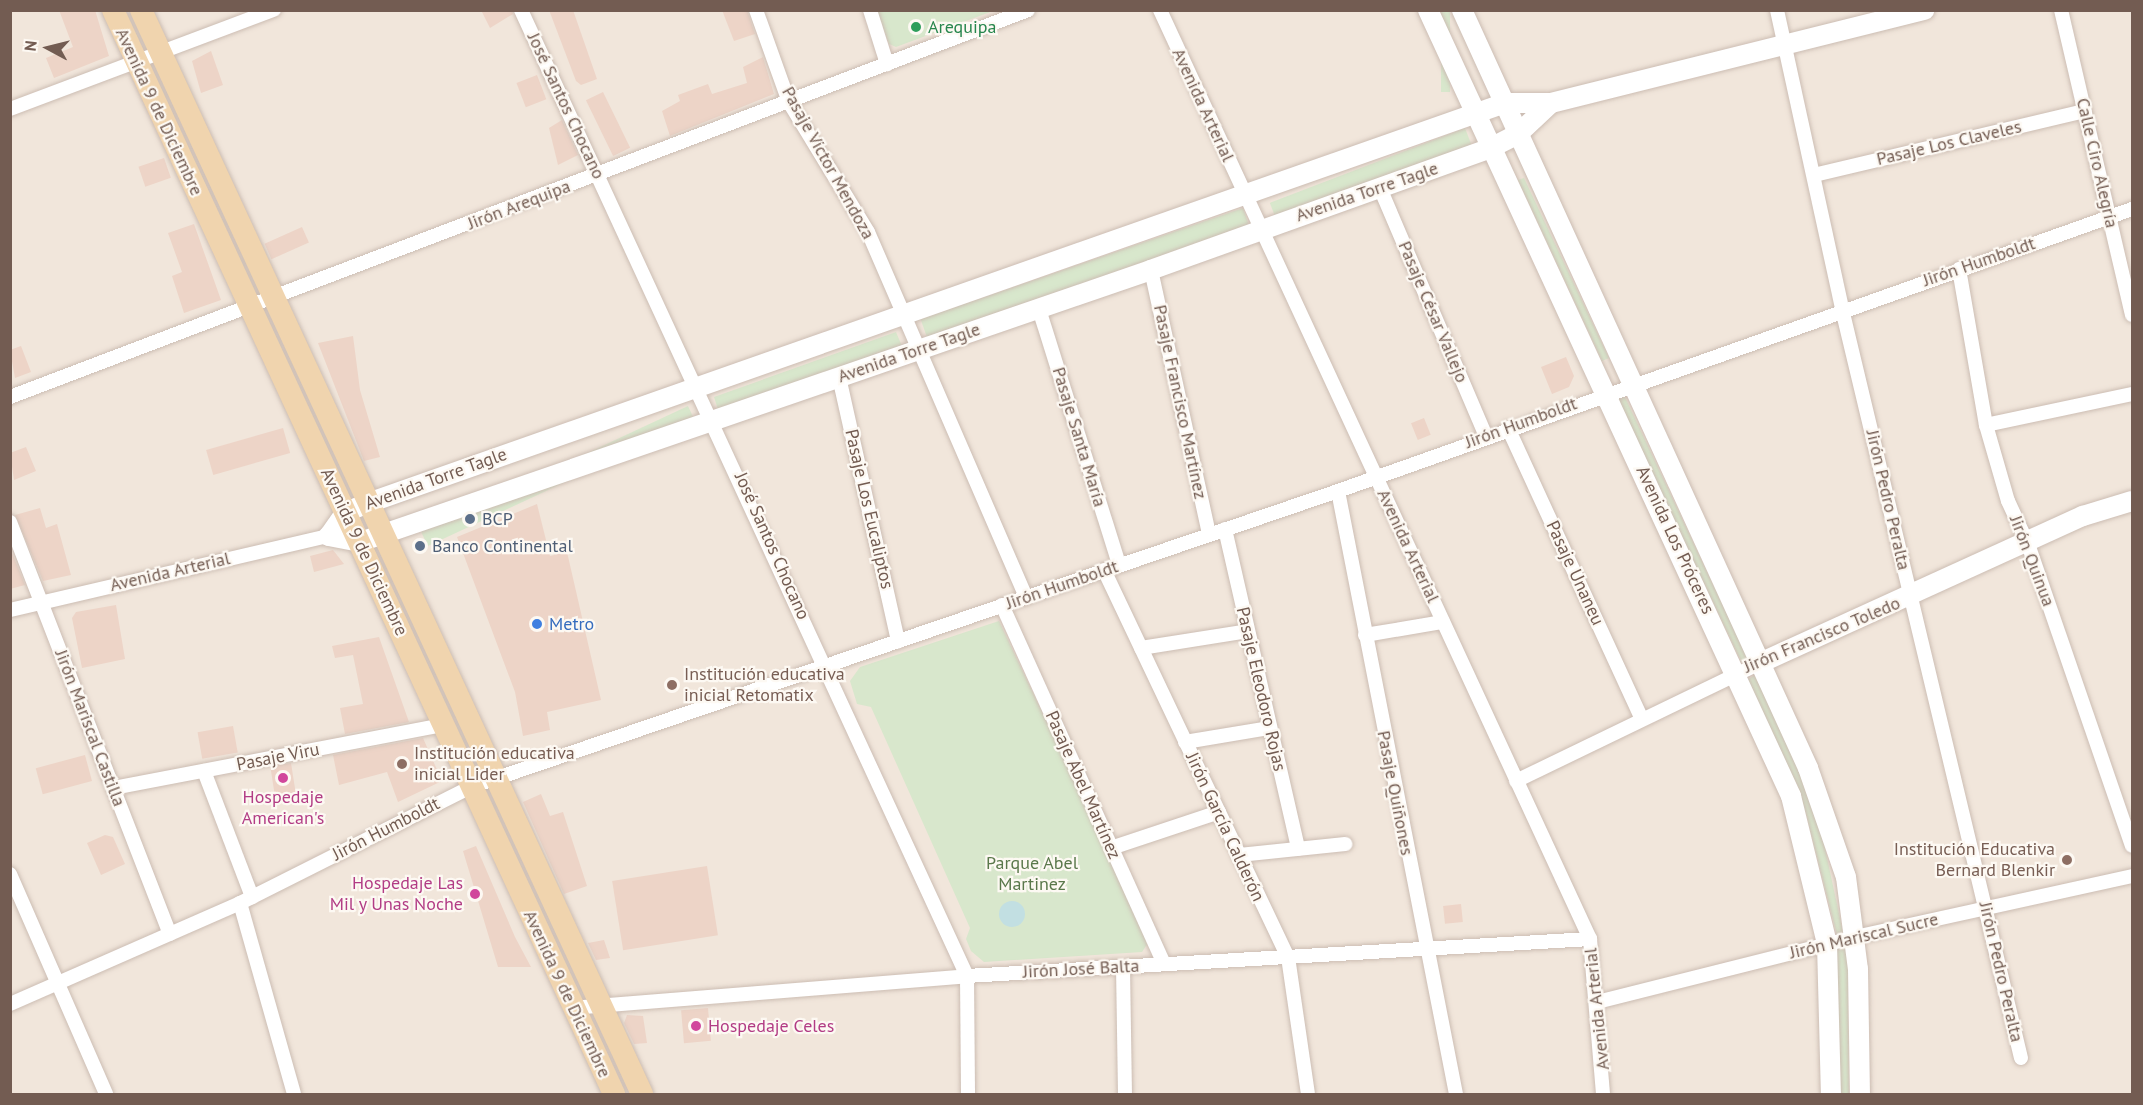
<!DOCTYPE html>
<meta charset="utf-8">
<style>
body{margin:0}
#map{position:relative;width:2143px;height:1105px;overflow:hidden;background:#faf4ec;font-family:"PT Sans",sans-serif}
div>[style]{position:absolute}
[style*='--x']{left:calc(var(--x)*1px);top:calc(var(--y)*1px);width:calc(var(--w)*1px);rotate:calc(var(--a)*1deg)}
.residential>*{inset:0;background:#f1e6db;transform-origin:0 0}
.green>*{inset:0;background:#d8e7cc;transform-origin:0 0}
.water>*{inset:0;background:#c2dfe2}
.round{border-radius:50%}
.building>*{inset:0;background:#edd4c7;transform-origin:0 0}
.roads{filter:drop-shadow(0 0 2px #ccbdb3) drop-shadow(0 0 2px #ccbdb3)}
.street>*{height:14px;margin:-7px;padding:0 7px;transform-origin:7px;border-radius:7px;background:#fff}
.secondary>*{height:20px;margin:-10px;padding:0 10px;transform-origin:10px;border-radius:10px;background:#fff}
.primary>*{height:22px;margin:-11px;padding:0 11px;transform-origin:11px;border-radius:11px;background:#f0d4ae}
.dots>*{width:16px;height:16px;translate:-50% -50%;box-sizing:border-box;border:3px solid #fdf9f3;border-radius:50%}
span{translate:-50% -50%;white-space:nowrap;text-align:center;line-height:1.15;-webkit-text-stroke:4.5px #fdf9f3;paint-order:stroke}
.leisure-label{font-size:18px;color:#27864d}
.left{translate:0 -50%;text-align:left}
.street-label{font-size:18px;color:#735c52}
.service-label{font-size:18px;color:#4e5e75}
.shop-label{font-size:18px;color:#366cbe}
.education-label{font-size:18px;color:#785e54}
.right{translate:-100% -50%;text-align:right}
.hotel-label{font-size:18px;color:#b23c85}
.park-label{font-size:18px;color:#5a784b}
.frame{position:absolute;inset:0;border:12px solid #735c52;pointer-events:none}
.north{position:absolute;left:18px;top:18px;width:60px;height:60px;-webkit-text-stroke:4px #fdf9f3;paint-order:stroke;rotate:277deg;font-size:16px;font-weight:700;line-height:24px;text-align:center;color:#735c52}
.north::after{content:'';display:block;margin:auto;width:21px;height:27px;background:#735c52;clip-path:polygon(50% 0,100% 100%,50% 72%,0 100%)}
</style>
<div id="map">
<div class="residential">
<div style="left:11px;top:11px;width:2121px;height:1083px"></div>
</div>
<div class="green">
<div style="clip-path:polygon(877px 11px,993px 11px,896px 47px,889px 44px)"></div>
<div style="left:1441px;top:11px;width:9px;height:81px"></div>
<div style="left:1465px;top:128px;width:22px;height:209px;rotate:69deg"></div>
<div style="clip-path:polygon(1524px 178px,1609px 358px,1602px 361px,1518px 180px)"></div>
<div style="left:1243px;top:208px;width:21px;height:341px;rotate:71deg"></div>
<div style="clip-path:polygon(896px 332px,904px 351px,719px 413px,714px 397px)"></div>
<div style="clip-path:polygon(1623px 393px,1748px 659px,1742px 663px,1616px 399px)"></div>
<div style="left:688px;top:406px;width:17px;height:295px;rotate:65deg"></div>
<div style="clip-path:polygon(999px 621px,1150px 940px,1142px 952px,984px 962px,971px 951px,966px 939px,970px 928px,871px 707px,857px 704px,850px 681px,860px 667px)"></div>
<div style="clip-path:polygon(1756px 674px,1816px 807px,1843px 932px,1837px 935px,1805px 810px,1746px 681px)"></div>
<div style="clip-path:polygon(1848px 946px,1849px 1094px,1839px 1094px,1833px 949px)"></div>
</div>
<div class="water">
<div class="round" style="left:999px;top:901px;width:26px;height:26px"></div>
</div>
<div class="building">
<div style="clip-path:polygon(59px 10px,95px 10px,109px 56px,54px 78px,46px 58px,73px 47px)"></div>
<div style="clip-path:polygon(481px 10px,512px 10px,513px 14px,490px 28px)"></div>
<div style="clip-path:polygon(549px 10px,573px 10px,597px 79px,581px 85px,576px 81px)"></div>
<div style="clip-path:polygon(722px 10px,747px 10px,755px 34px,734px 41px)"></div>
<div style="clip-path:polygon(211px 51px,223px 85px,201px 93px,192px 61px)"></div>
<div style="clip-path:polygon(763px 57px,774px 94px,670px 136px,662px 111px,680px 101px,678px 95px,708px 84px,712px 94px,747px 83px,743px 67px)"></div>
<div style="left:537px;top:75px;width:26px;height:22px;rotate:69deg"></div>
<div style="left:603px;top:92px;width:62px;height:19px;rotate:64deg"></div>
<div style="clip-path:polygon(562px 120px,578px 155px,558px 165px,549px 128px)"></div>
<div style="left:164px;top:158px;width:21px;height:27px;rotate:71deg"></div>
<div style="clip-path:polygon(194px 224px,221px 300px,184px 313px,172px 276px,182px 272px,168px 233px)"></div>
<div style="left:302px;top:227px;width:17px;height:41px;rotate:66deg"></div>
<div style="clip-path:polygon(353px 336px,360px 390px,380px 457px,364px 461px,318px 343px)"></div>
<div style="clip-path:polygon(21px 346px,31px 372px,15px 378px,10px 350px)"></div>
<div style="clip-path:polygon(1566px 357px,1574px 376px,1569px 387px,1552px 394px,1541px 367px)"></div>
<div style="left:1424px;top:418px;width:18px;height:14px;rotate:68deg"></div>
<div style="left:283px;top:428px;width:26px;height:80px;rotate:74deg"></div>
<div style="clip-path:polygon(26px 447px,36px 471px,14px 480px,10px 453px)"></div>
<div style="clip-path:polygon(537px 504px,550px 556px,567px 552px,601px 700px,547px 712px,550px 730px,523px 736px,515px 692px,457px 537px)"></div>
<div style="clip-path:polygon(40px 508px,46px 528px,57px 524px,71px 575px,43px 581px,15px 515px)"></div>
<div style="clip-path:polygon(10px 548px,25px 585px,10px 589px)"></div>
<div style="clip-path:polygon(333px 550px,344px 564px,314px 572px,310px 556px)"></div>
<div style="clip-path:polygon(116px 605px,125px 659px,82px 668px,72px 618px,76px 612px)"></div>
<div style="clip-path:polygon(379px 637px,409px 722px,345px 734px,340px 708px,363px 704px,353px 655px,335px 658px,332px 646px)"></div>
<div style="left:233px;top:726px;width:27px;height:36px;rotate:80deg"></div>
<div style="clip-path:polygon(423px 738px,442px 781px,398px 802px,387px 772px,339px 785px,333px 755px)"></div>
<div style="left:85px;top:755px;width:27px;height:51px;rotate:75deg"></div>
<div style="left:291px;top:763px;width:30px;height:21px;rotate:81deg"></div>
<div style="clip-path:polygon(541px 794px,550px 816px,563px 812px,587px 886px,564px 894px,523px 802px)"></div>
<div style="clip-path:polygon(105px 835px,113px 837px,125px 864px,101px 875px,87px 843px)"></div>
<div style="clip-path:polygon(476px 846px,515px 937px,531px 967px,498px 967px,463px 851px)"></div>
<div style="left:707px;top:866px;width:70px;height:96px;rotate:81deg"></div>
<div style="left:1461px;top:904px;width:18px;height:18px;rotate:84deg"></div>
<div style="clip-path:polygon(604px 940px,610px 958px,596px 960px,588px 943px)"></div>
<div style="left:708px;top:1008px;width:33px;height:27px;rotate:85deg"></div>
<div style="clip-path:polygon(627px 1015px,643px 1016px,647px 1043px,634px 1044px,624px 1023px)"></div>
</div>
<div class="roads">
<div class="street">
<div style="--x:521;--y:10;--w:1064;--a:65.22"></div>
<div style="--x:967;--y:976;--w:118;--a:89.5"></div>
<div style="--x:756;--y:10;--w:98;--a:70.3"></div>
<div style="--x:789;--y:102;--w:152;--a:58.7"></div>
<div style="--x:868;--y:232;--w:398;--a:66.6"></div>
<div style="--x:870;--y:10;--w:57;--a:72.5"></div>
<div style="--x:1160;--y:10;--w:1024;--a:65.16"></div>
<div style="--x:1590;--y:939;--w:156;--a:85.2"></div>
<div style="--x:1777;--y:10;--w:306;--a:77.7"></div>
<div style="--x:1842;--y:309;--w:770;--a:76.56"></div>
<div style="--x:2061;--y:10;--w:313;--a:76.9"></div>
<div style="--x:10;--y:109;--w:282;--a:-20.6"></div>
<div style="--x:1814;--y:175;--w:278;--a:-13.3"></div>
<div style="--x:1380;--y:188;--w:270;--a:66.9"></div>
<div style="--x:1959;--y:269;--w:158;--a:80.2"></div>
<div style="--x:1986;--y:425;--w:79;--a:73.9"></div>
<div style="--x:2008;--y:501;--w:47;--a:65.1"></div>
<div style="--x:2028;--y:544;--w:319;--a:71"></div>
<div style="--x:1151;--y:270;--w:270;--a:77.6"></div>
<div style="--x:1039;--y:309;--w:268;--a:72.6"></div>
<div style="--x:839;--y:377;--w:271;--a:77.4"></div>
<div style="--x:10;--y:397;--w:1089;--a:-20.81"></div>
<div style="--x:1986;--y:425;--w:149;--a:-12"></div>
<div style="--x:1508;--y:428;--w:320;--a:65.3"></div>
<div style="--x:1338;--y:491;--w:614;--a:78.93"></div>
<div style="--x:10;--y:522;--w:442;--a:68.8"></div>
<div style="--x:1225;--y:529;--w:328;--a:77.1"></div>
<div style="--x:1104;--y:570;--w:429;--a:64.6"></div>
<div style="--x:1288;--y:957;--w:138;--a:81.7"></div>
<div style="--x:1002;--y:605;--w:394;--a:65.7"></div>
<div style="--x:10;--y:610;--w:327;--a:-13.1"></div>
<div style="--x:1365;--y:635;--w:79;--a:-9.5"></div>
<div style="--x:1141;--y:648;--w:108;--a:-9"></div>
<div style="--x:1185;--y:742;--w:86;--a:-9.4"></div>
<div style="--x:204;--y:771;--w:135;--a:69.1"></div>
<div style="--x:1516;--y:781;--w:271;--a:-25.8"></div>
<div style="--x:113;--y:788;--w:336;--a:-10.8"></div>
<div style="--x:1111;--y:848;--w:114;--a:-18.4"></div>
<div style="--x:1239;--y:855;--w:107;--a:-5.9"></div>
<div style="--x:10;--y:874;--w:240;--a:66.4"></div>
<div style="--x:240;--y:903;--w:198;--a:74.2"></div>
<div style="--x:1123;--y:967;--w:127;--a:89.1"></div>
<div style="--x:1597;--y:1002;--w:266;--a:-14.1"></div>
<div style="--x:1855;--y:937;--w:284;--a:-12.4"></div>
<div style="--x:10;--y:1004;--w:251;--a:-23.7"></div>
<div style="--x:240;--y:903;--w:258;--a:-26.7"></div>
<div style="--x:471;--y:787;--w:916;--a:-18.85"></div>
<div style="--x:1338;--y:491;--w:843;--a:-19.55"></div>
<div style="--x:572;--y:1008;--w:396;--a:-4.6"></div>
<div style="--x:967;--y:976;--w:624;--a:-3.4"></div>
</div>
<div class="secondary">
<div style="--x:1428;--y:10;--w:866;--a:65.21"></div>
<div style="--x:1791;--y:796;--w:152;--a:76.3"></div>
<div style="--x:1827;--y:944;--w:150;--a:88.5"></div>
<div style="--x:1462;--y:10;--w:833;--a:65.46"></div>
<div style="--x:1808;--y:768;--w:115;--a:70.8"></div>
<div style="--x:1846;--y:877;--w:93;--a:82.6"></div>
<div style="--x:1858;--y:969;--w:125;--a:89.1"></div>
<div style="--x:1551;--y:103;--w:45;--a:136.8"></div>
<div style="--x:1518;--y:134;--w:30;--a:153"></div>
<div style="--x:1491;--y:148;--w:361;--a:160.3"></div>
<div style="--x:1151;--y:270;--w:836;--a:161.02"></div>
<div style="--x:360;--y:542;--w:32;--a:-169"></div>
<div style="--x:329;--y:536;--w:29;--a:-55"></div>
<div style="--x:346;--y:512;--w:27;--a:-22"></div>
<div style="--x:371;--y:502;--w:1202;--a:-19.38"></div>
<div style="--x:1505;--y:103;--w:46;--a:0"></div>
<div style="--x:1551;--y:103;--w:385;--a:-14"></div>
<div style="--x:1760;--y:663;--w:355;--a:-24.5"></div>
<div style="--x:2083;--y:516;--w:51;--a:-17"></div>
</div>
<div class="primary">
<div style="--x:113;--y:10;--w:1194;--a:65.19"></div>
<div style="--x:141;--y:10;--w:1194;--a:65.19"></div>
</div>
</div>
<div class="dots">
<div style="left:916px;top:27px;background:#2e9e5b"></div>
<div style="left:470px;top:519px;background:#5c6f8a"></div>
<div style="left:420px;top:546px;background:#5c6f8a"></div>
<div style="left:537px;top:624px;background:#3f7fe0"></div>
<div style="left:672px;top:685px;background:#8d6e63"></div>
<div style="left:402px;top:764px;background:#8d6e63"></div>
<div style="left:283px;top:778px;background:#d1479c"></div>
<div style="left:2067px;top:860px;background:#8d6e63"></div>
<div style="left:475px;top:894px;background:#d1479c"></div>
<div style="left:696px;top:1026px;background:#d1479c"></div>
</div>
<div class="leisure-label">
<span class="left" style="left:928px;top:27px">Arequipa</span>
</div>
<div class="street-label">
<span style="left:1203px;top:105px;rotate:65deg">Avenida Arterial</span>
<span style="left:566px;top:106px;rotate:65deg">José Santos Chocano</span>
<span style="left:159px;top:112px;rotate:65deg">Avenida 9 de Diciembre</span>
<span style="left:1949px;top:143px;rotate:-13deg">Pasaje Los Claveles</span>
<span style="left:828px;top:163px;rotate:61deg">Pasaje Víctor Mendoza</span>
<span style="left:2097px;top:163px;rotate:77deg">Calle Ciro Alegría</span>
<span style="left:1367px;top:192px;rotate:-19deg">Avenida Torre Tagle</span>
<span style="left:519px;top:205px;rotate:-21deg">Jirón Arequipa</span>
<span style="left:1979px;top:262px;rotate:-19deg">Jirón Humboldt</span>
<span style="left:1433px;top:312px;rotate:67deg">Pasaje César Vallejo</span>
<span style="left:909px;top:353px;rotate:-19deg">Avenida Torre Tagle</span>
<span style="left:1180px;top:402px;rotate:78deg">Pasaje Francisco Martínez</span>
<span style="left:1521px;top:423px;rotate:-20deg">Jirón Humboldt</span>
<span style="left:1079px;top:437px;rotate:73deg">Pasaje Santa María</span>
<span style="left:436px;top:479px;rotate:-20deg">Avenida Torre Tagle</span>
<span style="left:1888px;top:500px;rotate:77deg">Jirón Pedro Peralta</span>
<span style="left:869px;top:509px;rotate:77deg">Pasaje Los Eucaliptos</span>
<span style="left:1675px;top:540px;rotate:65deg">Avenida Los Próceres</span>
<span style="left:772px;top:546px;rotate:66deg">José Santos Chocano</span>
<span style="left:1408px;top:546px;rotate:65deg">Avenida Arterial</span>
<span style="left:364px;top:552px;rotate:65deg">Avenida 9 de Diciembre</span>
<span style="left:2032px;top:561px;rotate:69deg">Jirón Quinua</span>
<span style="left:170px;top:572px;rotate:-13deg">Avenida Arterial</span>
<span style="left:1575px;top:573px;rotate:65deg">Pasaje Unaneu</span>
<span style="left:1062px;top:585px;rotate:-19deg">Jirón Humboldt</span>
<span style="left:1822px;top:635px;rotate:-23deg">Jirón Francisco Toledo</span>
<span style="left:1261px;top:689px;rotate:77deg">Pasaje Eleodoro Rojas</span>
<span style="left:90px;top:728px;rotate:69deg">Jirón Mariscal Castilla</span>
<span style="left:278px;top:757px;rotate:-11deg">Pasaje Viru</span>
<span style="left:1083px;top:785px;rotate:66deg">Pasaje Abel Martínez</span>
<span style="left:1395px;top:793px;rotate:79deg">Pasaje Quiñones</span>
<span style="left:1225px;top:827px;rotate:65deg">Jirón García Calderón</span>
<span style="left:386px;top:829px;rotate:-27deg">Jirón Humboldt</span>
<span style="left:1864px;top:936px;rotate:-13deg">Jirón Mariscal Sucre</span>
<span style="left:1081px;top:969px;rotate:-3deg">Jirón José Balta</span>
<span style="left:2001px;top:972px;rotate:77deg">Jirón Pedro Peralta</span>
<span style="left:567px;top:994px;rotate:65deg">Avenida 9 de Diciembre</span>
<span style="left:1597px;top:1009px;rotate:-96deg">Avenida Arterial</span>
</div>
<div class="service-label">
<span class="left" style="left:482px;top:519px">BCP</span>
<span class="left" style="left:432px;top:546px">Banco Continental</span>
</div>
<div class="shop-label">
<span class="left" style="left:549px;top:624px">Metro</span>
</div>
<div class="education-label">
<span class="left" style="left:684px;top:685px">Institución educativa<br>inicial Retomatix</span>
<span class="left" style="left:414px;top:764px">Institución educativa<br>inicial Lider</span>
<span class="right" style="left:2055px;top:860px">Institución Educativa<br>Bernard Blenkir</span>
</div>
<div class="hotel-label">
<span style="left:283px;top:808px">Hospedaje<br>American's</span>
<span class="right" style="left:463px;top:894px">Hospedaje Las<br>Mil y Unas Noche</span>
<span class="left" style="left:708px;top:1026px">Hospedaje Celes</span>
</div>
<div class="park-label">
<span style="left:1032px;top:874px">Parque Abel<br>Martinez</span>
</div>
<div class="frame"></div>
<div class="north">N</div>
</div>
